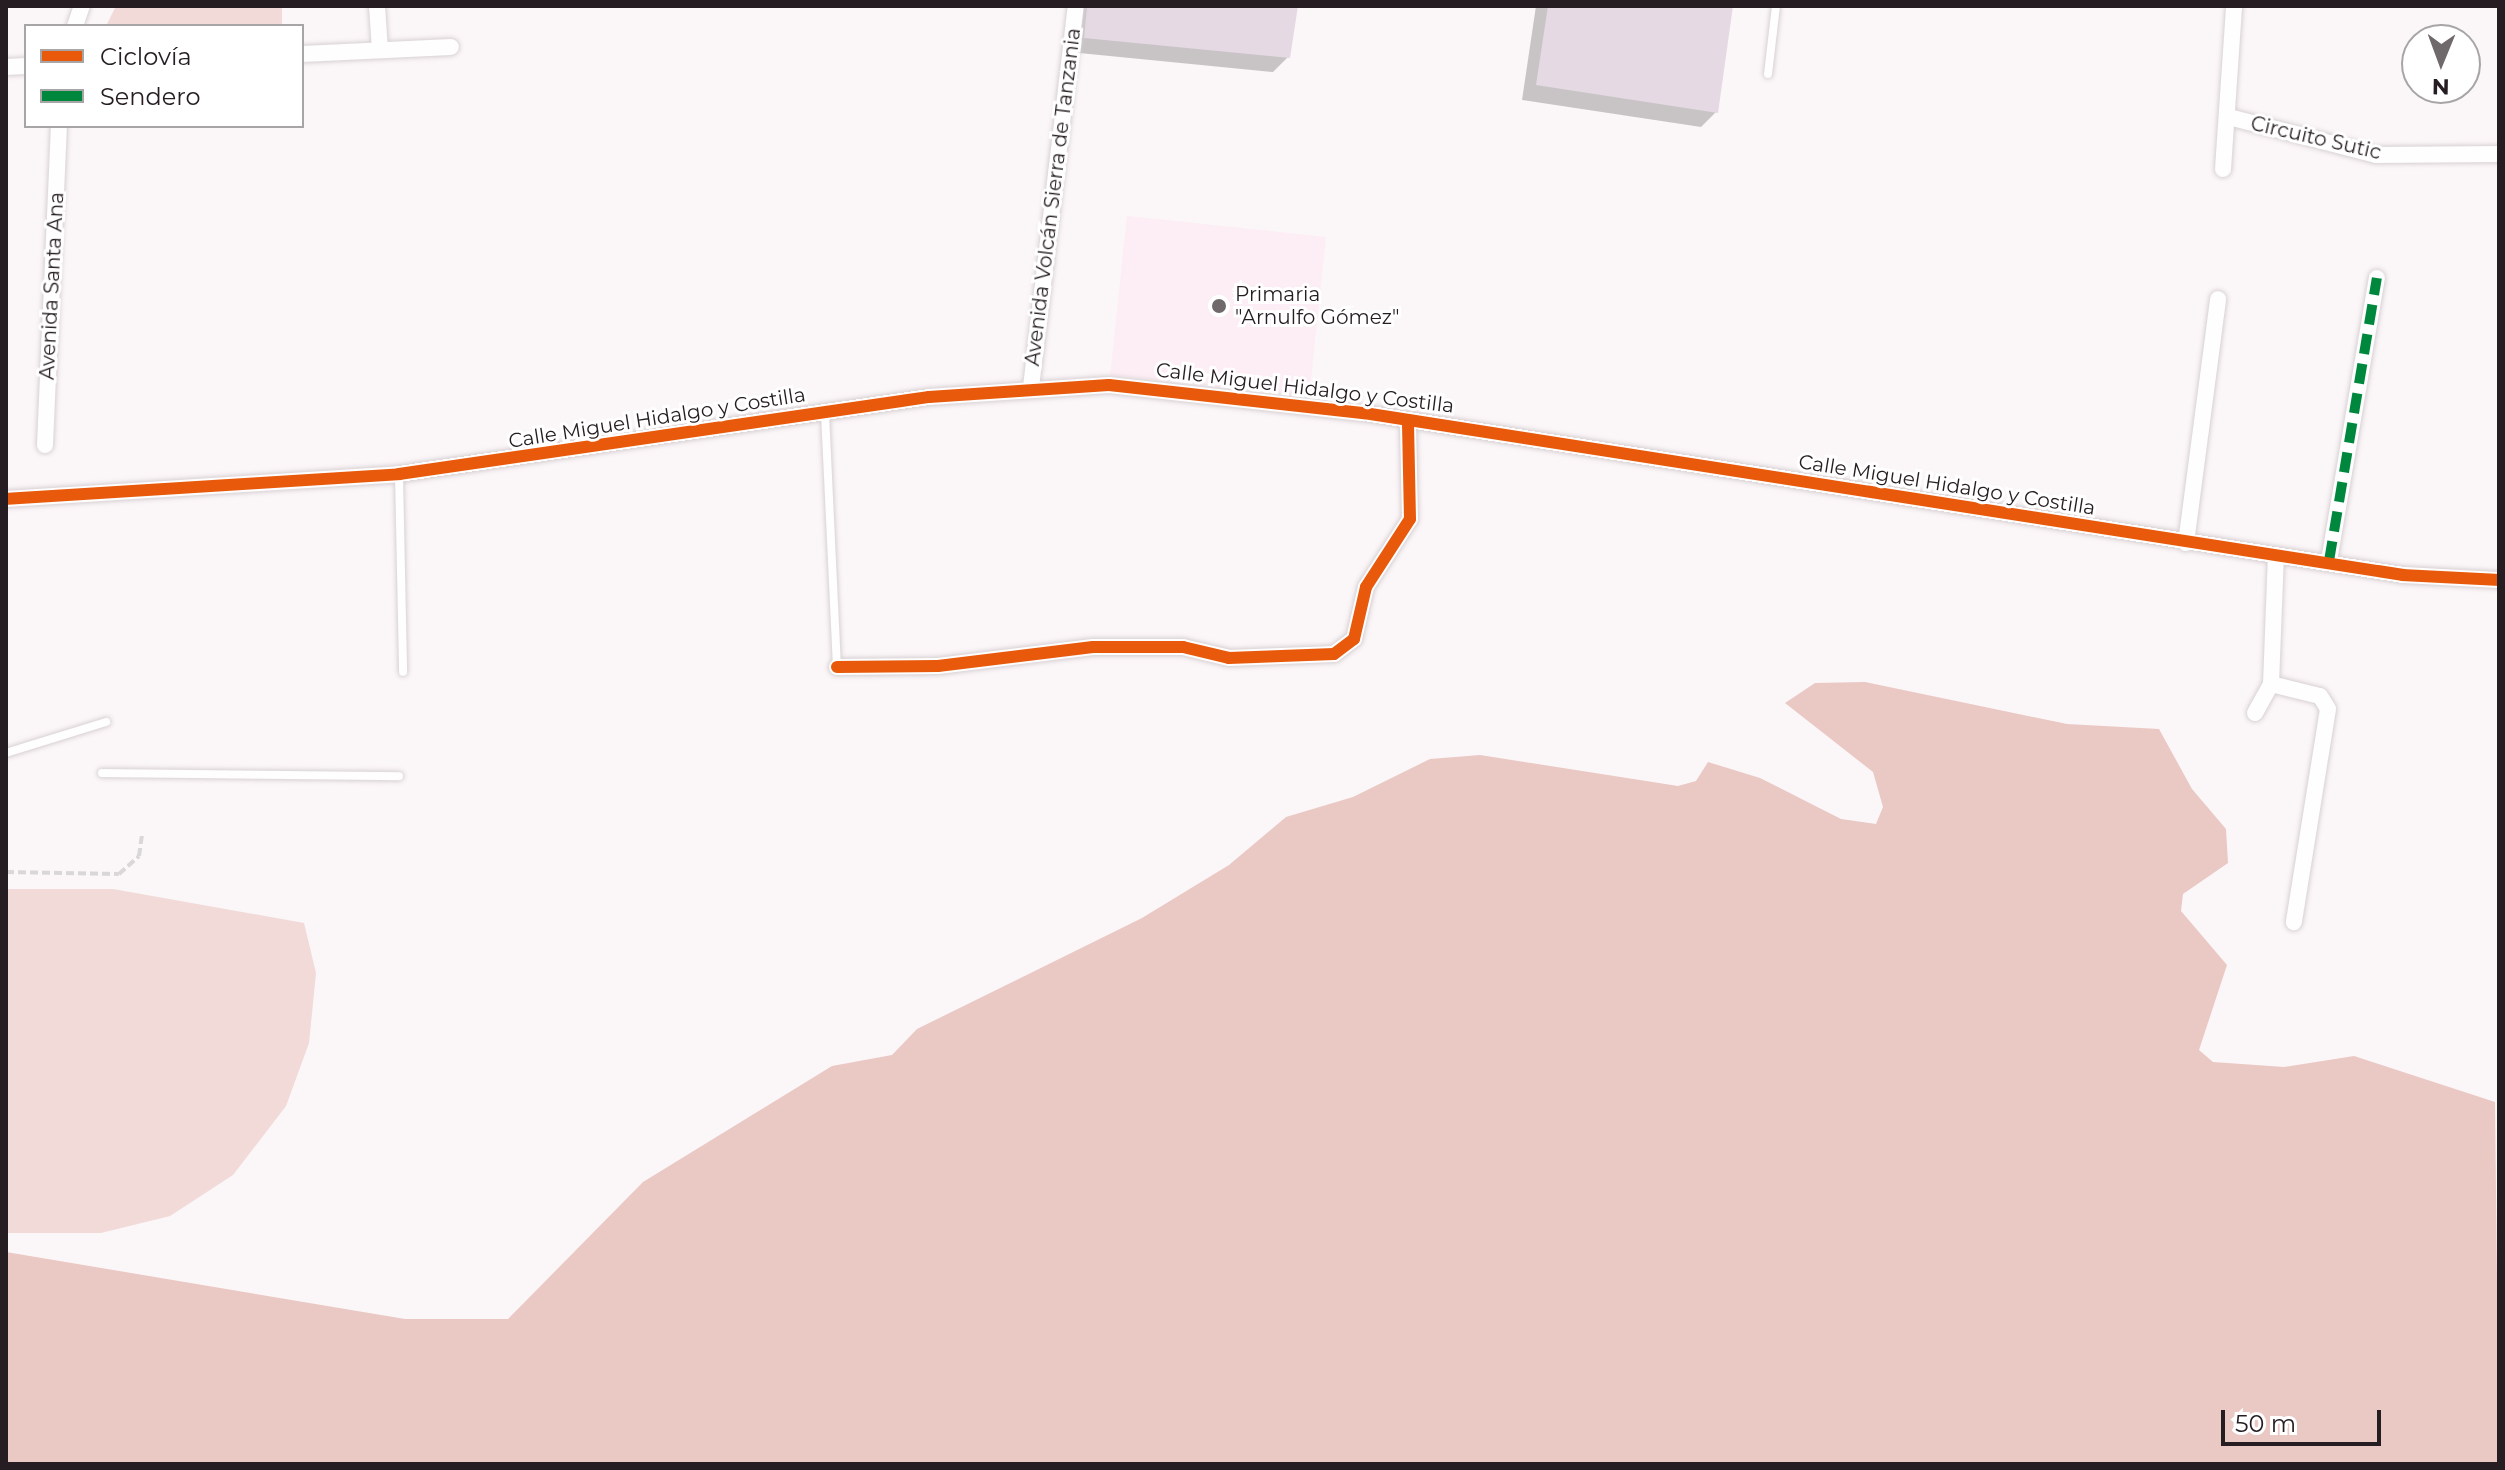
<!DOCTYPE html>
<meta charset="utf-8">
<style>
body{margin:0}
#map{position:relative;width:2505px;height:1470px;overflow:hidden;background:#fbf6f8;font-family:Montserrat,sans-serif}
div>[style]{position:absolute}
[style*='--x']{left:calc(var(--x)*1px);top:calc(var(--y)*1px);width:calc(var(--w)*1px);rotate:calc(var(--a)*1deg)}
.built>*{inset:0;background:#fdedf4;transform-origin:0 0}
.green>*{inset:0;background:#f1dad8}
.forest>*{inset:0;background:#eac8c4}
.shadow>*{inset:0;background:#0003}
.building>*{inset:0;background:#e5dae3}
.path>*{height:4px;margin-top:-2px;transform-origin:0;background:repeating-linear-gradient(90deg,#dad7d9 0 8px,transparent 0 12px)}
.roads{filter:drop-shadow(0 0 2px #d8d1d4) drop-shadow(0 0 2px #d8d1d4)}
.lane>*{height:8px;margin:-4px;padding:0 4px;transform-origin:4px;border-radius:4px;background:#fefefe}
.street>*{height:16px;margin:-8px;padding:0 8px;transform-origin:8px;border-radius:8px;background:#fefefe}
.quiet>*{height:10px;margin-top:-5px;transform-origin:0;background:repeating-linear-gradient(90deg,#00873e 0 20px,transparent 0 30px)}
.cycleway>*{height:12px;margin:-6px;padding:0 6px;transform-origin:6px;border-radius:6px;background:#e8590c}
.dots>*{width:22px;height:22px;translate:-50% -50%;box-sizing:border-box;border:4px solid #fff;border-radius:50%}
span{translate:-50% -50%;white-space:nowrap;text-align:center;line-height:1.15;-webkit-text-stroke:6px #fff;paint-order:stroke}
.street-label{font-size:20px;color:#251d21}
.poi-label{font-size:20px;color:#251d21}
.left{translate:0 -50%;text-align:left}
.frame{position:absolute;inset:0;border:8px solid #251d21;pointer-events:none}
.legend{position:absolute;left:24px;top:24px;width:280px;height:104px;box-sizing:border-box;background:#fff;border:2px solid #a8a5a6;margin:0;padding:10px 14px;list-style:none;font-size:24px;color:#251d21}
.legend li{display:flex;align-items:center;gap:16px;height:40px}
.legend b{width:40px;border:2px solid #a8a5a6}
.north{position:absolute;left:2401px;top:24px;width:80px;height:80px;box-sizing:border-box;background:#fff;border:2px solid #a8a5a6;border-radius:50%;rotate:181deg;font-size:22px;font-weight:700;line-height:32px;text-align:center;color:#251d21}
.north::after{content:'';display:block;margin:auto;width:28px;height:36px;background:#70696c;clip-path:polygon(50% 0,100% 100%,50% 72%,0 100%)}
.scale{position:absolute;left:2221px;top:1410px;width:160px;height:36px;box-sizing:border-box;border:4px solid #251d21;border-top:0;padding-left:10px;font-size:24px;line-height:28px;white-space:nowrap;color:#251d21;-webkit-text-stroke:6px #fff;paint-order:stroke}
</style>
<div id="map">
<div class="built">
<div style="left:1127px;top:216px;width:200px;height:160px;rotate:6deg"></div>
</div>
<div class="green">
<div style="clip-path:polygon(116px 6px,282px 6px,282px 24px,106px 26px)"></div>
<div style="clip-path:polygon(6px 889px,113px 889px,304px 923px,316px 973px,309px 1043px,286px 1106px,233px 1175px,170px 1216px,101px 1233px,6px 1233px)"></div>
</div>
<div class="forest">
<div style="clip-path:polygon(1865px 682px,2067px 724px,2159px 729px,2192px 789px,2226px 829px,2228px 863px,2183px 894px,2181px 911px,2227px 965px,2199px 1050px,2213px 1062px,2284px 1067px,2354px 1056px,2495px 1102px,2499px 1464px,6px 1464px,6px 1252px,405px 1319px,508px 1319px,643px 1182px,832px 1066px,892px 1055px,917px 1029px,1142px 918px,1229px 865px,1286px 817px,1353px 797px,1430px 759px,1480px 755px,1678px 786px,1696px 781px,1708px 762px,1760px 778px,1841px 819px,1876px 824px,1883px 807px,1873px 772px,1785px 703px,1815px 683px)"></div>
</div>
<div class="shadow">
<div style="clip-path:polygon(1075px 6px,1296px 6px,1288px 57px,1273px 72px,1069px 52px)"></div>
<div style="clip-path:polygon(1536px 6px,1731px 6px,1716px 112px,1701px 127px,1522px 100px)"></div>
</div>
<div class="building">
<div style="clip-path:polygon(1087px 6px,1298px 6px,1290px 58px,1084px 38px)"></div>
<div style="clip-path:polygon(1548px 6px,1733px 6px,1718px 113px,1536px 85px)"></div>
</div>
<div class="path">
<div style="--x:6;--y:872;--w:113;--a:1"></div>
<div style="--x:119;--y:874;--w:27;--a:-42"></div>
<div style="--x:139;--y:856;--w:22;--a:-82"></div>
</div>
<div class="roads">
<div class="lane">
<div style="--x:1768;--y:74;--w:68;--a:-83.3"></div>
<div style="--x:825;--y:413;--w:254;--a:87.3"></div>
<div style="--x:399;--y:475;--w:197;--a:88.8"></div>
<div style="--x:6;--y:753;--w:105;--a:-17.2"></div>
<div style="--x:102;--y:773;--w:297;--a:0.6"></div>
</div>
<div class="street">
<div style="--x:377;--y:6;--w:44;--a:86.1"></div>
<div style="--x:75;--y:26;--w:21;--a:-71"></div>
<div style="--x:302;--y:54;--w:149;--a:-2.7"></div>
<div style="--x:6;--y:67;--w:20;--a:-3"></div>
<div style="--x:2229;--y:117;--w:152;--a:14.5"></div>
<div style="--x:2376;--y:155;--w:123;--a:-0.5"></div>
<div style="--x:2223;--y:169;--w:163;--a:-86.1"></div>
<div style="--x:1031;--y:387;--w:384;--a:-83.3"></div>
<div style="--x:45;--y:445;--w:319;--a:-87.5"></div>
<div style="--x:6;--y:499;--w:394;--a:-3.6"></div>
<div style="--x:399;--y:474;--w:536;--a:-8.27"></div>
<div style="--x:929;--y:397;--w:180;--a:-3.8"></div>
<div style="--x:1109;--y:385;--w:257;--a:6.3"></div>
<div style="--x:1364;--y:413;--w:1052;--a:8.86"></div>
<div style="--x:2403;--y:575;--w:96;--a:3"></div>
<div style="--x:2186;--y:543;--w:246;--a:-82.5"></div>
<div style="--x:2329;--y:561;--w:287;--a:-80.4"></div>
<div style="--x:837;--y:667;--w:101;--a:-0.6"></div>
<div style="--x:938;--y:666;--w:156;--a:-7"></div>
<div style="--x:1093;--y:647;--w:90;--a:0"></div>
<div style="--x:1183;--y:647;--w:47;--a:13.4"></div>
<div style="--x:1229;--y:658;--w:105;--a:-2.2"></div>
<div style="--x:1334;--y:654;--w:25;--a:-37"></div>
<div style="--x:1354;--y:639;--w:53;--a:-77"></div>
<div style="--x:1366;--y:587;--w:81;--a:-57.1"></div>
<div style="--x:1410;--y:519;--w:99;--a:-91.2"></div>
<div style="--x:2271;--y:684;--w:50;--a:13.8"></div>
<div style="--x:2320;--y:696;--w:15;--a:58"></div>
<div style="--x:2328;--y:709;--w:216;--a:99.1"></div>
<div style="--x:2255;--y:713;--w:33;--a:-61"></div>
<div style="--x:2271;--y:684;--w:129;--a:-87.8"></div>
</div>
</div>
<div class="quiet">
<div style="--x:2329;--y:561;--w:287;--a:-80.4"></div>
</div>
<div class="cycleway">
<div style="--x:6;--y:499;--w:394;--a:-3.6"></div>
<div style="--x:399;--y:474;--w:536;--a:-8.27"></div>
<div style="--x:929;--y:397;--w:180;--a:-3.8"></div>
<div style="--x:1109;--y:385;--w:257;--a:6.3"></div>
<div style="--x:1364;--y:413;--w:1052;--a:8.86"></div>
<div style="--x:2403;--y:575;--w:96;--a:3"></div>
<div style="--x:837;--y:667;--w:101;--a:-0.6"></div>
<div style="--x:938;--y:666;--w:156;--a:-7"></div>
<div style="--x:1093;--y:647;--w:90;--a:0"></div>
<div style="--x:1183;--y:647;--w:47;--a:13.4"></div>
<div style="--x:1229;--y:658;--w:105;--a:-2.2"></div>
<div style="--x:1334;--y:654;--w:25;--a:-37"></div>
<div style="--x:1354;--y:639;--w:53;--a:-77"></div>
<div style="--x:1366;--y:587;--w:81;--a:-57.1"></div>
<div style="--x:1410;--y:519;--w:99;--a:-91.2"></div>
</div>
<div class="dots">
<div style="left:1219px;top:306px;background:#70696c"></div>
</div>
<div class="street-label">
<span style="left:2316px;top:138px;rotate:13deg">Circuito Sutic</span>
<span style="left:1053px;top:197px;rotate:-83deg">Avenida Volcán Sierra de Tanzania</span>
<span style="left:52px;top:286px;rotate:-87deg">Avenida Santa Ana</span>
<span style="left:1305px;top:388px;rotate:7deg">Calle Miguel Hidalgo y Costilla</span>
<span style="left:657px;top:418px;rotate:-9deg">Calle Miguel Hidalgo y Costilla</span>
<span style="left:1947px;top:485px;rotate:9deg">Calle Miguel Hidalgo y Costilla</span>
</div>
<div class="poi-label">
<span class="left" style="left:1235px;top:306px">Primaria<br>"Arnulfo Gómez"</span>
</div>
<div class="frame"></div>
<ul class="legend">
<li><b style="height:10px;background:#e8590c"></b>Ciclovía</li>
<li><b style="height:10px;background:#00873e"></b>Sendero</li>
</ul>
<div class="north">N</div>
<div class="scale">50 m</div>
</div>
